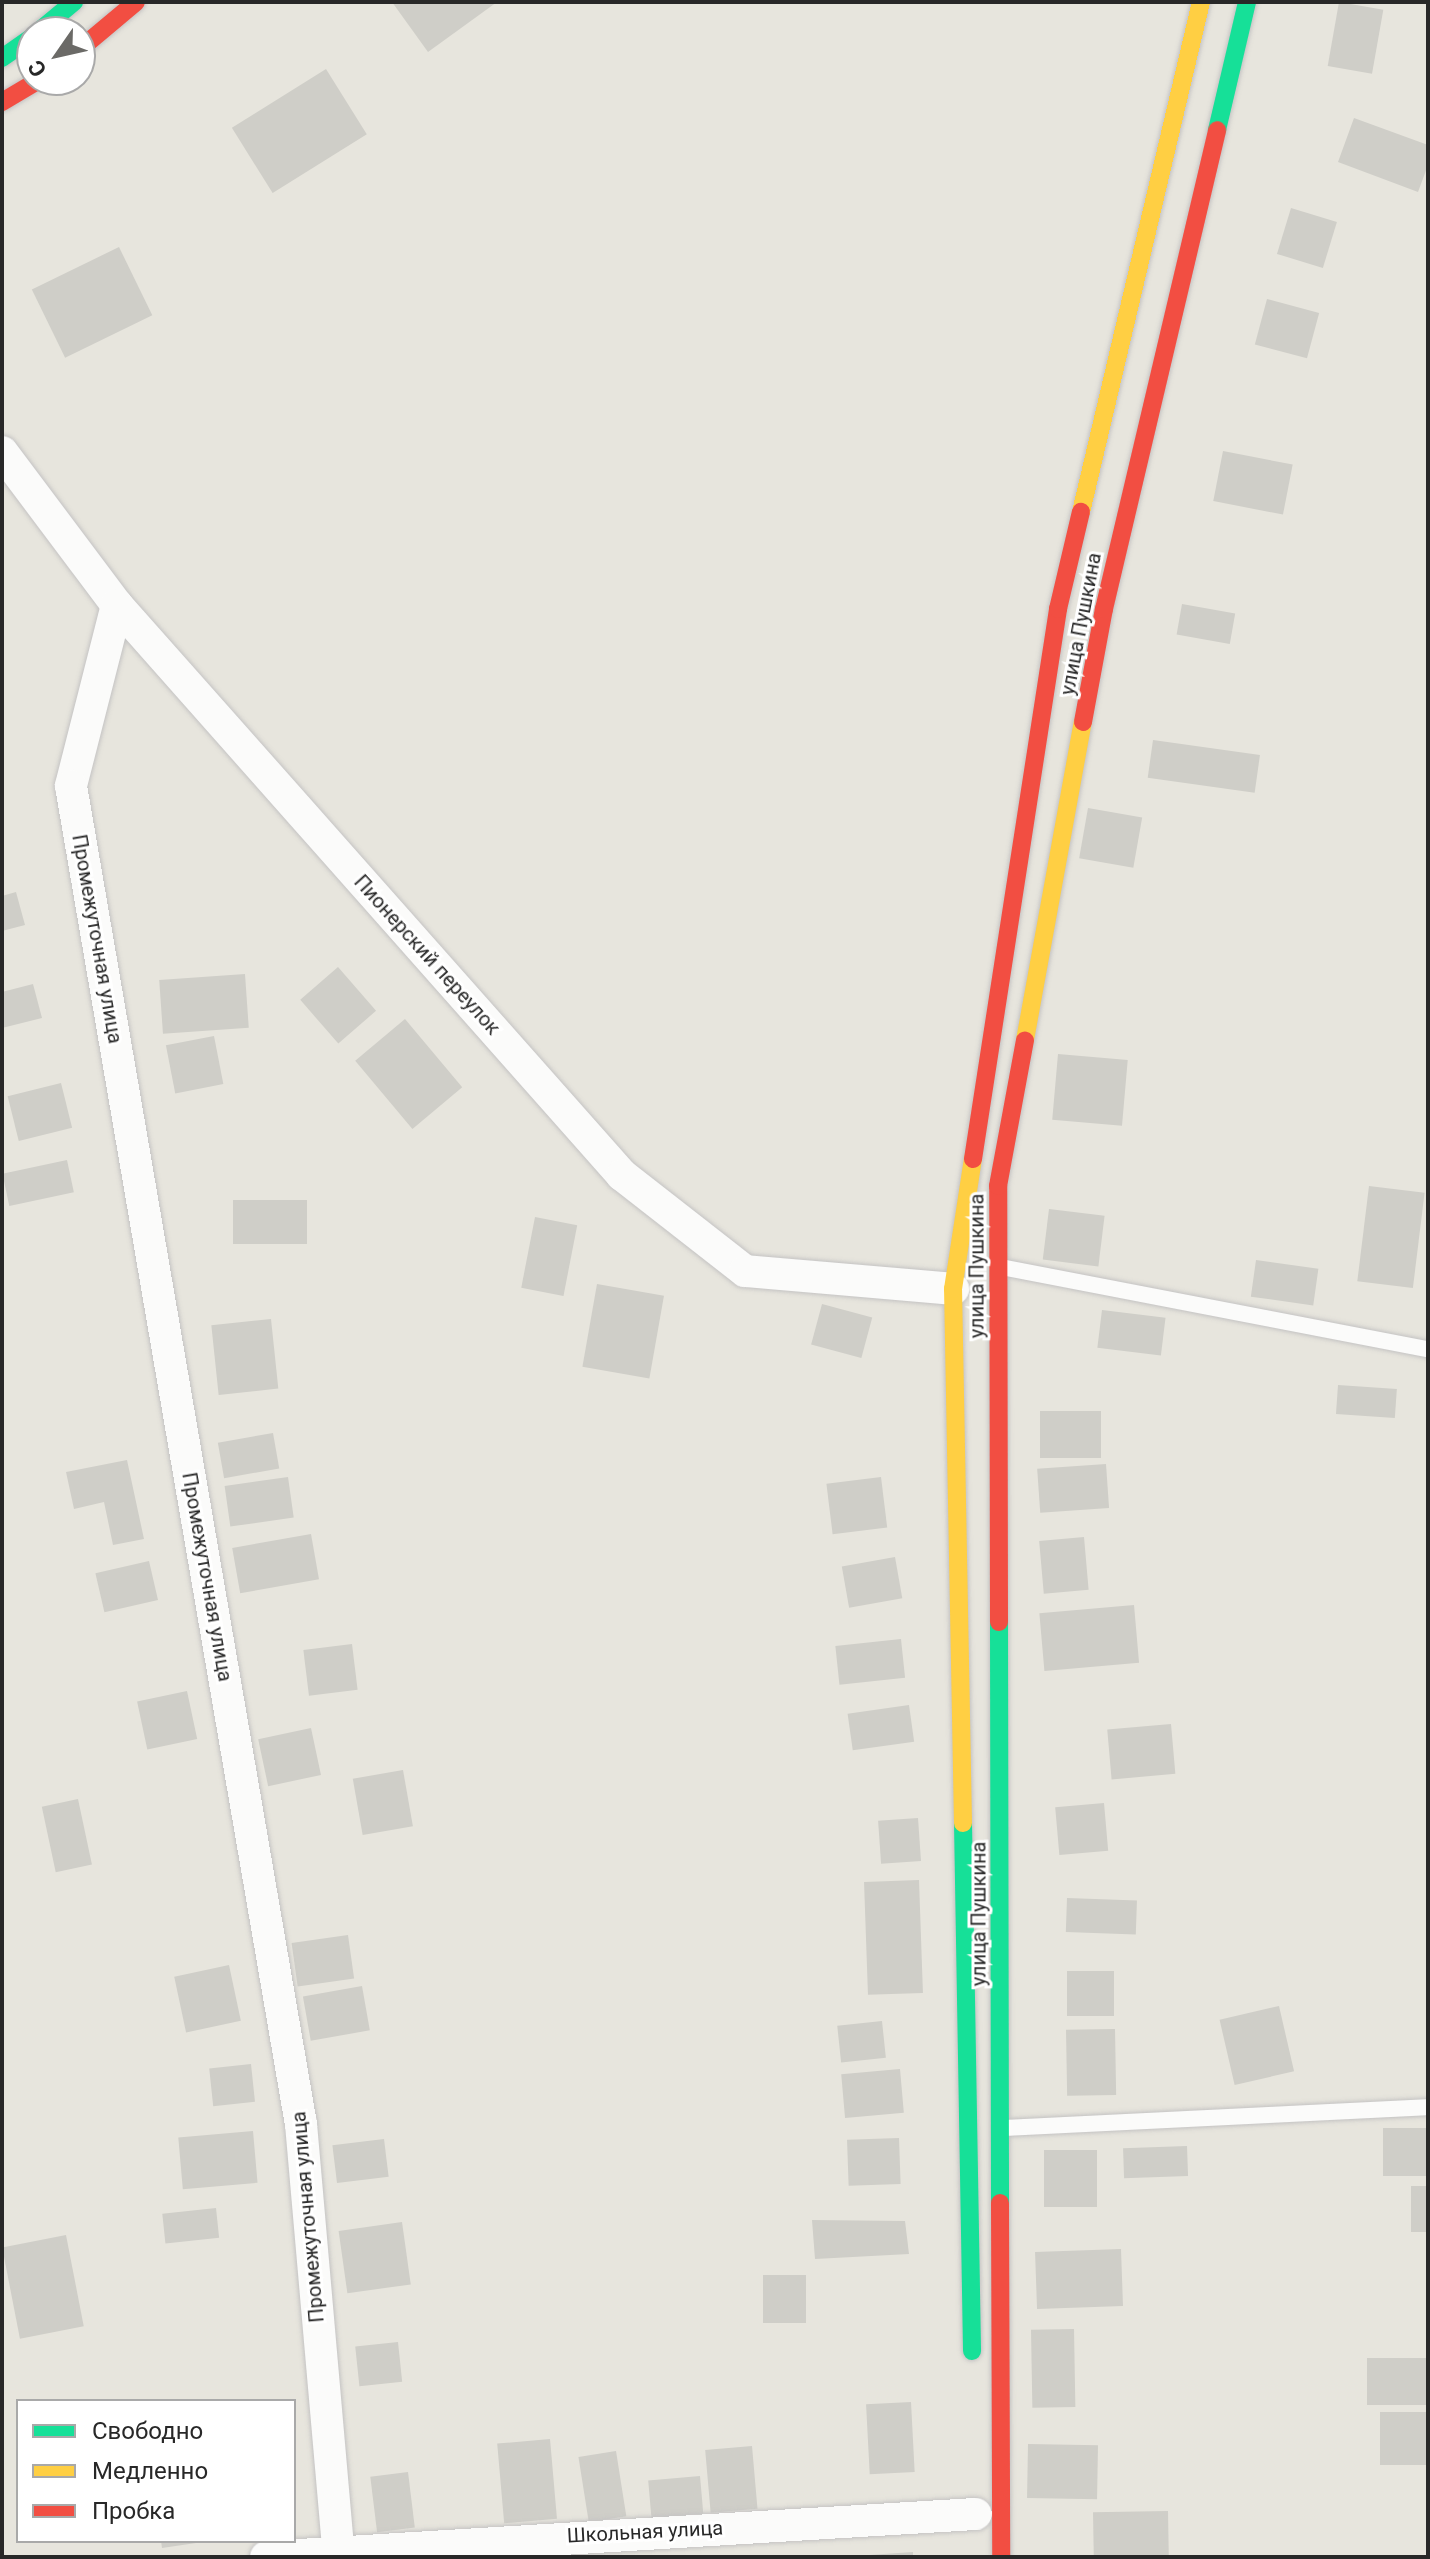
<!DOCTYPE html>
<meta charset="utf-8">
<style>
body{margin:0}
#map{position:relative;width:1430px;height:2559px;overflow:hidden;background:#e7e5dd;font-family:Roboto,sans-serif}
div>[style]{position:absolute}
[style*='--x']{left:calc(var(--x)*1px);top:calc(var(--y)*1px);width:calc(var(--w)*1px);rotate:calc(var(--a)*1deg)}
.building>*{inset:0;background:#cfcec8;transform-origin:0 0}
.roads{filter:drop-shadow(0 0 2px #c4c3c3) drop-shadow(0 0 2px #c4c3c3)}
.lane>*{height:16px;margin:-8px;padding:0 8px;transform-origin:8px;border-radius:8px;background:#fbfbfa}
.street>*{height:32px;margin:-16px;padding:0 16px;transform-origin:16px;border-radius:16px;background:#fbfbfa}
.fast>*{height:18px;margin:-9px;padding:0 9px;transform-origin:9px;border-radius:9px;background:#16e098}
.slow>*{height:18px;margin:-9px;padding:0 9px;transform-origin:9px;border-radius:9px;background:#ffcf43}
.jam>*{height:18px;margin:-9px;padding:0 9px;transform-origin:9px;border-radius:9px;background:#f24e42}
span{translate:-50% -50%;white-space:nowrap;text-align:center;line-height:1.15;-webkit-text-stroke:6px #fff;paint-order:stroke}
.street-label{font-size:20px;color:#282828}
.frame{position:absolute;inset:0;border:4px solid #282828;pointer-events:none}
.legend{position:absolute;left:16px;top:2399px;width:280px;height:144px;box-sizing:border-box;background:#fff;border:2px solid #a9a9a9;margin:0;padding:10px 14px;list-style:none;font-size:24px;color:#282828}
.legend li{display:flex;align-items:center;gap:16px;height:40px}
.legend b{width:40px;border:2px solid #a9a9a9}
.north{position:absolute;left:16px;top:16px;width:80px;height:80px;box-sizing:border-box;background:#fff;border:2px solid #a9a9a9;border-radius:50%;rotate:236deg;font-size:22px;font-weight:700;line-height:32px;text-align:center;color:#282828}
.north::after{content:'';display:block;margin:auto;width:28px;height:36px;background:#6b6a67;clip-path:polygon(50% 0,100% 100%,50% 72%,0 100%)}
</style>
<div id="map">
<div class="building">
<div style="clip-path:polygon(392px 2px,497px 2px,428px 52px)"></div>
<div style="left:1339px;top:2px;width:45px;height:65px;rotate:10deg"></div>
<div style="left:326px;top:69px;width:77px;height:111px;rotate:58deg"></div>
<div style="clip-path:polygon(1354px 118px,1428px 145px,1428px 165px,1418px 192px,1338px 162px)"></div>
<div style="left:1291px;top:208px;width:48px;height:48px;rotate:17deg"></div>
<div style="left:119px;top:247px;width:76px;height:97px;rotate:64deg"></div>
<div style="left:1267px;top:299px;width:54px;height:47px;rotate:15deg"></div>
<div style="left:1223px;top:451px;width:71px;height:51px;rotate:11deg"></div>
<div style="left:1182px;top:604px;width:54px;height:31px;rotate:10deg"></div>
<div style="left:1153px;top:740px;width:108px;height:38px;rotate:8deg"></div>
<div style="left:1088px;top:808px;width:55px;height:51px;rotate:10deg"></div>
<div style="clip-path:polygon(16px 892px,25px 925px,2px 931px,2px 896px)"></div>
<div style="left:338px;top:967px;width:58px;height:50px;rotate:49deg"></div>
<div style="left:245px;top:974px;width:54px;height:86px;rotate:86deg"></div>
<div style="clip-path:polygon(33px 984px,42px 1018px,2px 1028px,2px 992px)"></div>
<div style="left:405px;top:1019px;width:89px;height:65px;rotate:50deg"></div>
<div style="left:214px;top:1036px;width:49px;height:49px;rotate:79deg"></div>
<div style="left:1058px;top:1054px;width:70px;height:66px;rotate:5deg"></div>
<div style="left:61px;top:1083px;width:46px;height:55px;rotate:76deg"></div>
<div style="left:67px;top:1160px;width:33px;height:66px;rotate:78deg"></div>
<div style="left:1369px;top:1186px;width:56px;height:96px;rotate:7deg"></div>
<div style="left:233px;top:1200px;width:74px;height:44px"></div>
<div style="left:1049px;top:1209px;width:56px;height:51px;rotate:7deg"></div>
<div style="left:535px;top:1217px;width:43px;height:72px;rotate:11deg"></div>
<div style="left:1256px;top:1260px;width:63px;height:37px;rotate:8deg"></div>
<div style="left:597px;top:1284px;width:68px;height:84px;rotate:10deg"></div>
<div style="left:822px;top:1304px;width:52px;height:42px;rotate:15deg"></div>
<div style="left:1102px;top:1310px;width:64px;height:38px;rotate:7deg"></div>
<div style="left:271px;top:1319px;width:70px;height:60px;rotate:84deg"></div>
<div style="left:1338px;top:1385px;width:59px;height:29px;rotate:4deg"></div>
<div style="left:1040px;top:1411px;width:61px;height:47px"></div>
<div style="left:273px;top:1433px;width:36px;height:56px;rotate:80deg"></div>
<div style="clip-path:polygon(127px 1460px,144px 1539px,113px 1545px,104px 1502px,74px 1509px,66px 1472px)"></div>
<div style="left:1106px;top:1464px;width:44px;height:69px;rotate:86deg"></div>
<div style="left:288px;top:1477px;width:41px;height:64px;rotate:82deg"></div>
<div style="left:881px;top:1477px;width:51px;height:55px;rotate:83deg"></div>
<div style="left:311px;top:1534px;width:46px;height:80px;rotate:80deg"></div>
<div style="left:1084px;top:1537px;width:53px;height:45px;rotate:85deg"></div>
<div style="left:895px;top:1557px;width:42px;height:54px;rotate:80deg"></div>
<div style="left:149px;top:1561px;width:40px;height:55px;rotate:77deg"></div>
<div style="left:1134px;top:1605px;width:58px;height:95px;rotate:85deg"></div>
<div style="left:901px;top:1639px;width:39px;height:66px;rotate:84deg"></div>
<div style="left:352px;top:1644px;width:46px;height:49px;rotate:83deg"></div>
<div style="left:187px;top:1691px;width:49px;height:51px;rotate:78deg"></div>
<div style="left:909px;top:1705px;width:37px;height:62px;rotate:82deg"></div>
<div style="left:1171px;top:1724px;width:50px;height:64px;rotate:85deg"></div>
<div style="left:311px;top:1728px;width:48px;height:54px;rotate:78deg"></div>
<div style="left:403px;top:1770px;width:57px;height:51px;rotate:80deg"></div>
<div style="left:78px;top:1799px;width:67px;height:37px;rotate:78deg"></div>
<div style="left:1104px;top:1803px;width:48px;height:49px;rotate:85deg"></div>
<div style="left:918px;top:1818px;width:43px;height:40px;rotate:86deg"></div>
<div style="left:919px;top:1880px;width:113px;height:55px;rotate:88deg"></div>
<div style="left:1067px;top:1898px;width:70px;height:34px;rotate:2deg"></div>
<div style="left:348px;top:1935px;width:44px;height:57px;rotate:82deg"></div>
<div style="left:229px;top:1965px;width:57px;height:56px;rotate:78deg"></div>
<div style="left:1114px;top:1971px;width:45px;height:47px;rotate:90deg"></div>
<div style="left:362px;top:1986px;width:45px;height:60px;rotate:80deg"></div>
<div style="left:1279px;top:2006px;width:67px;height:61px;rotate:77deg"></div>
<div style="left:882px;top:2021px;width:37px;height:45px;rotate:84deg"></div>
<div style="left:1115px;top:2029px;width:66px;height:49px;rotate:89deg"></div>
<div style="left:251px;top:2064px;width:38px;height:42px;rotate:84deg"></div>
<div style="left:900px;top:2069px;width:44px;height:59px;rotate:85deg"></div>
<div style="left:1428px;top:2128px;width:48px;height:45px;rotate:90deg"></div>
<div style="left:253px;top:2131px;width:52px;height:75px;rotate:85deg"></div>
<div style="left:899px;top:2138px;width:46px;height:52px;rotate:88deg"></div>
<div style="left:384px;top:2139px;width:38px;height:52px;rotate:83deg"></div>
<div style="left:1187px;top:2146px;width:30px;height:64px;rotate:88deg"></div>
<div style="left:1044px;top:2150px;width:53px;height:57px"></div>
<div style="left:1428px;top:2186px;width:46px;height:17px;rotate:90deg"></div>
<div style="left:216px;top:2208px;width:30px;height:54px;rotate:84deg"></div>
<div style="clip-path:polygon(812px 2220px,905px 2221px,909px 2254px,815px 2259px)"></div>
<div style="left:402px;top:2222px;width:63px;height:64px;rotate:82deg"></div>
<div style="left:66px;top:2235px;width:93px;height:65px;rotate:79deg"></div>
<div style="left:1121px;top:2249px;width:57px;height:86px;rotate:88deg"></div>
<div style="left:763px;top:2275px;width:43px;height:48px"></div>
<div style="left:1074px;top:2329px;width:78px;height:43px;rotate:89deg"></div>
<div style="left:398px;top:2342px;width:40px;height:43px;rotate:84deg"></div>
<div style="left:1428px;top:2358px;width:47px;height:61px;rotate:90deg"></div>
<div style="left:911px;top:2402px;width:70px;height:45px;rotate:87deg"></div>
<div style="left:1428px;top:2412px;width:53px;height:48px;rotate:90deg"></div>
<div style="left:550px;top:2439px;width:80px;height:53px;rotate:85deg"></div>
<div style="left:1028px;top:2444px;width:70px;height:54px;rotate:1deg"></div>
<div style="left:752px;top:2446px;width:63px;height:47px;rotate:85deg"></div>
<div style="left:616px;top:2451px;width:66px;height:38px;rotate:81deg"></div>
<div style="left:408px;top:2472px;width:56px;height:38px;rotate:83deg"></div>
<div style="left:700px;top:2476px;width:38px;height:52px;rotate:85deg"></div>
<div style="left:1168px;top:2511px;width:46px;height:75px;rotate:89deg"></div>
<div style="clip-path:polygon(161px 2541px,196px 2541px,196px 2543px,162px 2548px)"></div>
<div style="clip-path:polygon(913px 2552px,913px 2557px,869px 2557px,869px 2555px)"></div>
</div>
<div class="roads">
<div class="lane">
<div style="--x:1001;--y:1267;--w:435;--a:10.9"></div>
<div style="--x:1002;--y:2128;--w:427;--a:-2.8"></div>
</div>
<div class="street">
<div style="--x:2;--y:452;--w:191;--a:53.1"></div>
<div style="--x:117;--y:605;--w:762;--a:48.46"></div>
<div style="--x:622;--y:1175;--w:156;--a:38"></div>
<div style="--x:745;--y:1271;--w:209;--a:4.9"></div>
<div style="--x:117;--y:605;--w:187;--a:104.3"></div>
<div style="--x:71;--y:786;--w:1358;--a:80.25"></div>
<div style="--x:301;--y:2124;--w:435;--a:85"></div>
<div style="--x:266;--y:2557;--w:711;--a:-3.47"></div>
</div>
<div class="fast">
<div style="--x:38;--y:32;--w:47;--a:-39.8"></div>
<div style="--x:2;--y:58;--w:37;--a:-35"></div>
<div style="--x:1217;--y:130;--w:131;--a:-76.8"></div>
<div style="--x:999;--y:1622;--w:581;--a:89.9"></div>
<div style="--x:963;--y:1823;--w:528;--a:89.02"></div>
</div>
<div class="slow">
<div style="--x:1081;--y:512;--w:524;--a:-76.76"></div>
<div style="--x:1025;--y:1040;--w:323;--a:-79.7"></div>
<div style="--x:963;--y:1823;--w:534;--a:-91.07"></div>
<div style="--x:953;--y:1289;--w:132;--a:-81.3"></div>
</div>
<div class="jam">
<div style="--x:80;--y:49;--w:73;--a:-40"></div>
<div style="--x:2;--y:102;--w:43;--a:-30.7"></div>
<div style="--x:1083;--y:722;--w:115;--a:-79.5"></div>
<div style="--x:1104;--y:609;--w:492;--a:-76.7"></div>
<div style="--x:973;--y:1159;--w:557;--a:-81.21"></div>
<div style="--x:1058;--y:609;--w:100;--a:-76.7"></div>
<div style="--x:999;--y:1622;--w:436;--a:-90.1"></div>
<div style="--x:998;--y:1186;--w:148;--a:-79.5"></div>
<div style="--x:1000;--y:2203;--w:354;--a:89.8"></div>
</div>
</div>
<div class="street-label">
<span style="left:1081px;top:624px;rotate:-79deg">улица Пушкина</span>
<span style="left:97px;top:939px;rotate:80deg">Промежуточная улица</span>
<span style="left:427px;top:955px;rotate:48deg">Пионерский переулок</span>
<span style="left:977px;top:1266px;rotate:-90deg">улица Пушкина</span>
<span style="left:207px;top:1577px;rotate:80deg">Промежуточная улица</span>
<span style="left:979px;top:1914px;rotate:-90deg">улица Пушкина</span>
<span style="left:308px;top:2217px;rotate:-95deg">Промежуточная улица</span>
<span style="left:645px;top:2532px;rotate:-3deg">Школьная улица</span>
</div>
<div class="frame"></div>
<ul class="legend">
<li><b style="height:10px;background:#16e098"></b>Свободно</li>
<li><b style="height:10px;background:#ffcf43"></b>Медленно</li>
<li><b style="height:10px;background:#f24e42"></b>Пробка</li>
</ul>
<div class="north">С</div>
</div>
